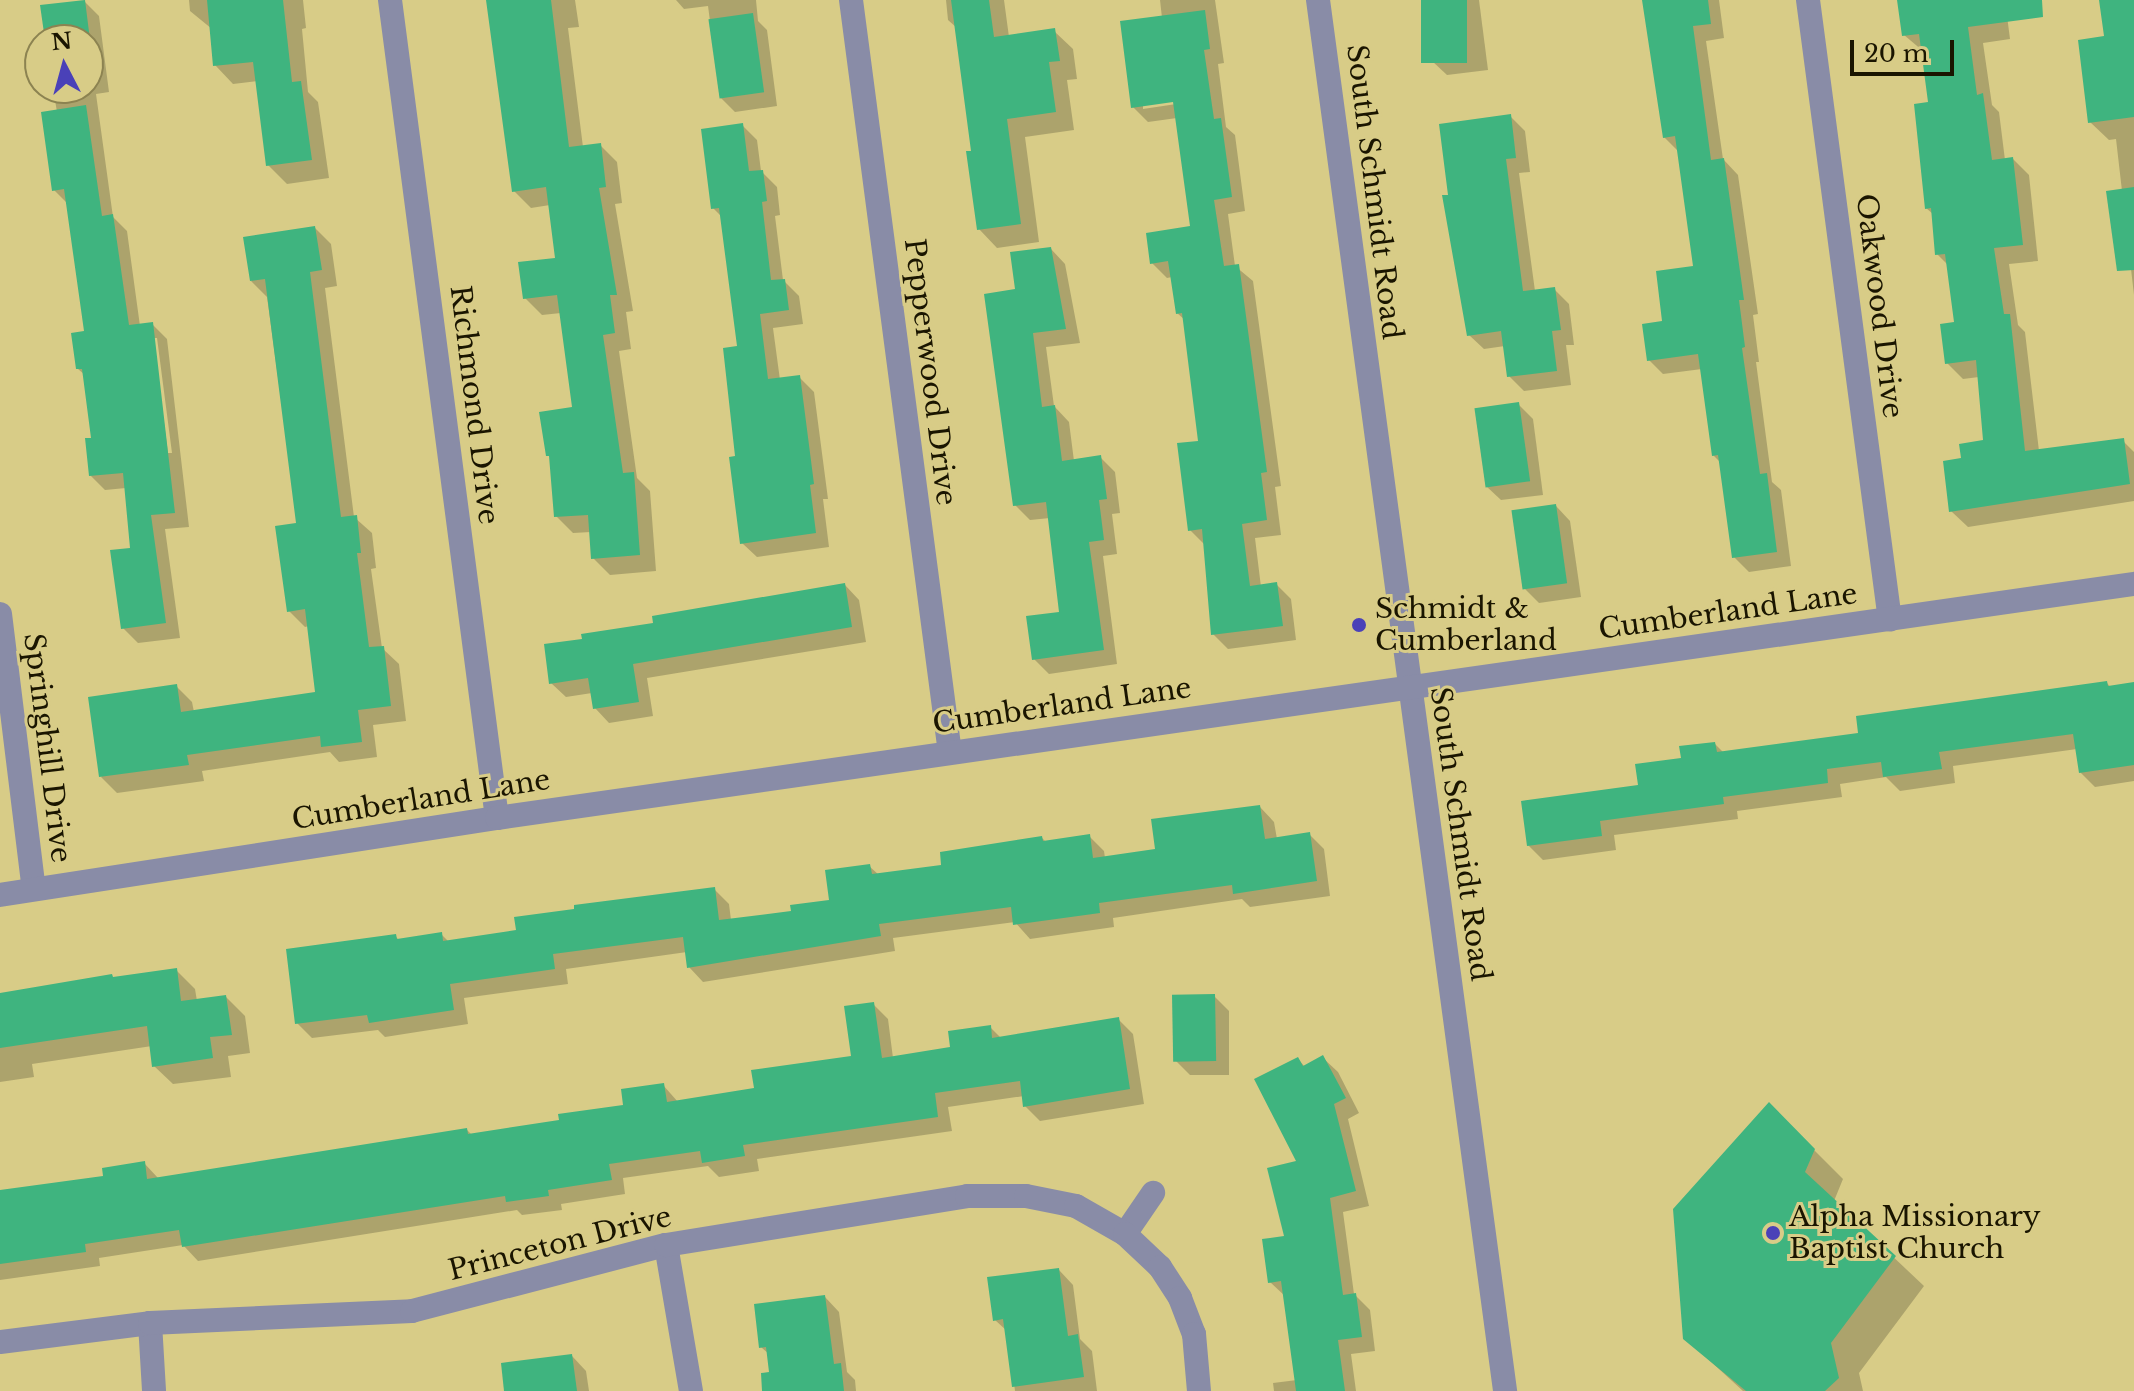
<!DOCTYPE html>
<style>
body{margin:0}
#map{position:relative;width:2134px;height:1391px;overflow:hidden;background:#d8cc87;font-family:"Libre Baskerville",serif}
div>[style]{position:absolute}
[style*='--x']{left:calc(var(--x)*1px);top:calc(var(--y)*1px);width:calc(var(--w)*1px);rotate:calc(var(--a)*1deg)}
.shadow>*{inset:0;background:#0003}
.building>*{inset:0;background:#3fb47f;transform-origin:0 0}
.minor>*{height:24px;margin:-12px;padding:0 12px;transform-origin:12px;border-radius:12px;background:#898ca7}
.dots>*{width:22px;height:22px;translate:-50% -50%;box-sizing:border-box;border:4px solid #d8cc87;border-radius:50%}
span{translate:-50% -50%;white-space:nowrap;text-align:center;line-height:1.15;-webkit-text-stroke:6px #d8cc87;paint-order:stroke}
.street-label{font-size:28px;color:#1a1500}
.poi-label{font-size:28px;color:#1a1500}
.left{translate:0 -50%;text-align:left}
.north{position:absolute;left:24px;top:24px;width:80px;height:80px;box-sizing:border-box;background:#d8cc87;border:2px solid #8c8351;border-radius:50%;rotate:354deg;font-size:22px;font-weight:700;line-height:32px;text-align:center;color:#1a1500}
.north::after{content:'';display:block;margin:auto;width:28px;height:36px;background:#4a41b8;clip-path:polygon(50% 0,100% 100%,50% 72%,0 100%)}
.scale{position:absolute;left:1850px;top:40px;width:104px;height:36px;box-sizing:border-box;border:4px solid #1a1500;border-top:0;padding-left:10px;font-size:24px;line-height:28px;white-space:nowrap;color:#1a1500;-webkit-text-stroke:6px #d8cc87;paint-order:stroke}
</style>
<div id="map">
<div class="shadow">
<div style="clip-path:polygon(189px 0,303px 0,306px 28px,302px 29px,308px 92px,318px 102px,329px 178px,287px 184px,268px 165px,257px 81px,233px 84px,215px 65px,212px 29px,190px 11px)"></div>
<div style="clip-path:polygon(488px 0,575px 0,579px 27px,568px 28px,583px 147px,600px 145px,617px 162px,622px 203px,615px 204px,633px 311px,626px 312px,631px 349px,619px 351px,637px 478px,650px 491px,656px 571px,610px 575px,593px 558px,591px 532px,573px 533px,556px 516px,552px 459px,548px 455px,574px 408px,561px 313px,542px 315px,525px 298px,558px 259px,550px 205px,531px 208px,514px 191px)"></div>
<div style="clip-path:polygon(676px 0,756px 0,758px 21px,767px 30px,777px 106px,735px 112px,720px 97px,708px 6px,684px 9px)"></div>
<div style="clip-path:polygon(946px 0,1004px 0,1009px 37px,1054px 31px,1073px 49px,1077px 79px,1067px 80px,1074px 130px,1025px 137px,1039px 242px,997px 248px,979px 229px,973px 152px,957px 28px,948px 20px)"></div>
<div style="clip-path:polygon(evenodd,1160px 0,1215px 0,1224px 63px,1218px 64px,1226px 127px,1235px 135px,1245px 211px,1228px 214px,1235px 266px,1253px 281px,1281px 486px,1275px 487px,1281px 535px,1255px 538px,1261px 587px,1276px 584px,1291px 599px,1296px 640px,1228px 649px,1213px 634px,1205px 545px,1190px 530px,1200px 443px,1185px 320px,1177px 313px,1172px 277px,1167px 278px,1152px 263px,1192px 228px,1177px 118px,1148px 122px,1133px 107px,1162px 18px,1160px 0,1183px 99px,1183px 103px,1143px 109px,1143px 104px,1183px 99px)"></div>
<div style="clip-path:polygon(1423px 0,1479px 0,1488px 70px,1447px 75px,1432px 61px)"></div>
<div style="clip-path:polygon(1644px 0,1719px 0,1724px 38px,1706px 41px,1723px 159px,1738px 175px,1758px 314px,1753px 315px,1759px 362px,1756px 362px,1772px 482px,1781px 490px,1791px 566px,1749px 572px,1734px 557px,1721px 463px,1713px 455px,1702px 369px,1663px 374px,1649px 360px,1695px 268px,1679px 152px,1664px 137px)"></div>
<div style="clip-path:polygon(1899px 0,2005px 0,2010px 39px,1983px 43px,1992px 105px,1999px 112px,2005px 160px,2013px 159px,2029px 175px,2038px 261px,2009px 264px,2018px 325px,2025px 332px,2039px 451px,2123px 441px,2134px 452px,2134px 501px,1968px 527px,1951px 511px,1963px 460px,1986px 442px,1979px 377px,1963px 379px,1947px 363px,1956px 324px,1948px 265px,1937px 254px,1933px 214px,1926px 208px,1930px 104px,1923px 51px,1904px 35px)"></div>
<div style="clip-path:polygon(2101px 0,2134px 0,2134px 295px,2116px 139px,2109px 140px,2090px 122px,2106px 38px)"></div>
<div style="clip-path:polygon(evenodd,84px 1px,99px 16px,109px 92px,96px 94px,113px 217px,127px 231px,140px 326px,152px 324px,167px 339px,189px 527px,165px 529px,180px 638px,138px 643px,123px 628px,132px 550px,126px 488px,105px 490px,90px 475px,93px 440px,85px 375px,78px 369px,86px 333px,68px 204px,54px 190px,57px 112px,53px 88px,88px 88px,88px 40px,47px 40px,84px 1px,153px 338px,157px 338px,172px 453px,168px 453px,153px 338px)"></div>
<div style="clip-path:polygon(1510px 116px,1525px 131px,1530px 172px,1519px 173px,1535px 291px,1554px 289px,1569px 304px,1574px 345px,1566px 345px,1571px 385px,1524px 391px,1509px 376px,1505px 346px,1484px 349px,1469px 335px,1450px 196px)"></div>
<div style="clip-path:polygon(743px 126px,757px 140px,761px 171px,777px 187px,780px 215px,775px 216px,783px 280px,799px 296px,803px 324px,773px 328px,780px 380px,799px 377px,814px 392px,828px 499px,823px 499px,829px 547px,757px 557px,742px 543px,737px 458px,739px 347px,722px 217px,713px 208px)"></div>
<div style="clip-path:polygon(315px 228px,331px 244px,337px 286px,325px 288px,354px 517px,372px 533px,376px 568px,371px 569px,382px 648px,399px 664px,406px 721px,373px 725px,377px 757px,339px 762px,330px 752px,202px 771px,204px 781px,117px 793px,101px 777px,176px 686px,192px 702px,194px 712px,317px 693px,309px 626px,305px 627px,289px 611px,298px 524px,267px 297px,251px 281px)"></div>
<div style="clip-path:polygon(1051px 249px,1065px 264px,1080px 343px,1046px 347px,1054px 406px,1069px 422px,1074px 461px,1101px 458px,1115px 472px,1120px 513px,1112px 514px,1117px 554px,1103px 556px,1117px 664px,1049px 674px,1034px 659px,1061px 614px,1050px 518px,1030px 520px,1015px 505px,1017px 291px)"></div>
<div style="clip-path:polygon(1518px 404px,1533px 419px,1543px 495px,1501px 500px,1486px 486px)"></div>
<div style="clip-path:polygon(1556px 506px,1570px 521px,1581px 597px,1539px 603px,1524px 588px)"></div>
<div style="clip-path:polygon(845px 585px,859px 600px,866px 642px,647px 678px,653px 716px,609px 723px,595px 708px,592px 693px,566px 697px,551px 683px,584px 640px)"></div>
<div style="clip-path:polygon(2107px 683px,2111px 688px,2134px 684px,2134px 781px,2095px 787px,2080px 772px,2077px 749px,1953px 766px,1955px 783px,1900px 791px,1886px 777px,1840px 784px,1842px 797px,1737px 811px,1738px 819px,1614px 835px,1616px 850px,1543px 860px,1528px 845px,1715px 744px,1724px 753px,1861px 734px)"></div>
<div style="clip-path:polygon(1260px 807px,1274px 822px,1277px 839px,1309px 834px,1324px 849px,1330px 896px,1250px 907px,1242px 899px,1113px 918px,1114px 927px,1030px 939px,1015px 922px,893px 938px,895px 951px,703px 982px,689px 967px,687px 952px,566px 969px,568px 984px,464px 998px,468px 1024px,385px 1037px,378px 1030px,312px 1038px,297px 1023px,395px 936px,400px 941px,441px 934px,449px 942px,518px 932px,714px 889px,729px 904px,731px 920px,794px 912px,831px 901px,869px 866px,879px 875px,944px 867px,1042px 838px,1046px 842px,1089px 836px,1104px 851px,1105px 858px,1158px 851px)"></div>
<div style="clip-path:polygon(176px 970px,195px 989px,197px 1001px,226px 997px,245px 1016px,250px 1053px,228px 1056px,231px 1077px,173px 1084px,154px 1066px,152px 1046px,32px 1064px,34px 1077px,0 1082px,0 994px)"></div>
<div style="clip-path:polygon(1214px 996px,1229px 1011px,1229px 1075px,1190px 1075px,1175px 1060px)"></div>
<div style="clip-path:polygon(873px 1004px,888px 1019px,893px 1058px,952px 1049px,990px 1027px,1001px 1038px,1119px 1020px,1133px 1034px,1144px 1104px,1040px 1121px,1025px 1106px,1024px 1096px,948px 1107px,952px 1131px,757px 1159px,759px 1171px,719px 1177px,708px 1166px,623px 1178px,625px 1194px,561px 1204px,562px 1210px,522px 1215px,517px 1210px,198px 1261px,183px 1245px,99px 1258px,100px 1266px,0 1280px,0 1192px,105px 1177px,144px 1163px,158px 1178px,467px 1130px,472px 1135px,561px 1122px,626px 1107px,663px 1085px,678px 1102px,756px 1089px,853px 1057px)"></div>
<div style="clip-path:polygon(1323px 1058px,1338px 1072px,1359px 1113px,1348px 1119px,1369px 1206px,1343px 1212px,1354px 1294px,1370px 1310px,1375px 1351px,1351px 1354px,1356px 1391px,1274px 1391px,1273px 1383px,1297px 1380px,1286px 1297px,1270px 1282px,1287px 1238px,1299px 1162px,1298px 1059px,1305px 1067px)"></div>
<div style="clip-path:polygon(1769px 1105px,1843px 1179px,1834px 1201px,1924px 1286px,1859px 1373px,1863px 1391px,1743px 1391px,1685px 1338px)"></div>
<div style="clip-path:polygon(1059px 1270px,1073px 1285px,1080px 1339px,1092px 1351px,1097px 1391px,1015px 1391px,1007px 1331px,995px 1320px)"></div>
<div style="clip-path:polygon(825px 1297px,839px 1312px,847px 1372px,855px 1380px,856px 1391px,773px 1391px,769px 1354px,761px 1347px)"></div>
<div style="clip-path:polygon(572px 1356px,586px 1371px,589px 1391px,505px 1391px)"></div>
</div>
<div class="building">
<div style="clip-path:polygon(85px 0,90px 40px,45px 40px,40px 5px)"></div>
<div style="clip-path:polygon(207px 0,283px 0,292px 82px,301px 81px,312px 160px,266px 166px,253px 62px,213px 66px)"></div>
<div style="clip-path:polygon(486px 0,551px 0,569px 147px,601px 143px,606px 187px,599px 188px,617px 295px,610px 295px,615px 333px,603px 335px,623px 473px,634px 472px,640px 555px,591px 559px,588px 515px,554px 517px,549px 456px,546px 456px,539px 412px,572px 407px,557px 295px,523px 299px,518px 262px,555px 258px,546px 187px,512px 192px)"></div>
<div style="clip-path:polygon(951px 0,989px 0,994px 37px,1055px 28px,1060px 61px,1049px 62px,1056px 112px,1007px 119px,1021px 224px,977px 230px,966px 151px,971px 151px)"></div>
<div style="left:1421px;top:0;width:46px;height:63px"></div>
<div style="clip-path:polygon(1642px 0,1708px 0,1711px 24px,1693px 26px,1711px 160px,1724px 158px,1744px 300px,1739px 300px,1745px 347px,1742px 348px,1760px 474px,1767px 473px,1777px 552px,1732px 558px,1718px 455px,1712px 456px,1698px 354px,1647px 361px,1642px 324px,1662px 321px,1656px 271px,1693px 266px,1675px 136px,1663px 138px)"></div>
<div style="clip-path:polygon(1897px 0,2042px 0,2043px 17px,1968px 27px,1977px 95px,1983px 93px,1992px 160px,2013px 157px,2023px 245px,1994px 248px,2004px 314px,2010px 314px,2025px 451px,2124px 438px,2130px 484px,1949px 512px,1943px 461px,1961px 458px,1959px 444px,1983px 440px,1976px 360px,1945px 364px,1940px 324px,1954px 322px,1945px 254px,1935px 255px,1931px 208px,1925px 209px,1914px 104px,1928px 102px,1919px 34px,1902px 36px)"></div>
<div style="clip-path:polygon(2099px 0,2134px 0,2134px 117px,2088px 123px,2078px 40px,2104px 36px)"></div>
<div style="clip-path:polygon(1205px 10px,1210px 49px,1204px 50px,1214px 119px,1221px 118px,1232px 197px,1214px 200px,1224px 266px,1239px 264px,1267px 472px,1261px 473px,1267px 520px,1242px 524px,1250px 586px,1277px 582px,1283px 626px,1211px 635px,1202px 529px,1188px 531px,1177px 443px,1198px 441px,1182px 313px,1176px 314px,1168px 261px,1150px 264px,1146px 233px,1190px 226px,1173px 102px,1131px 108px,1120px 21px)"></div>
<div style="left:753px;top:13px;width:80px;height:45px;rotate:82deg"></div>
<div style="clip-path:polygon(86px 105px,102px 216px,113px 214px,129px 325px,153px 322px,175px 513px,151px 515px,166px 623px,121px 629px,110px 550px,130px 548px,123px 473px,89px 476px,85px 438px,91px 438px,82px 369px,76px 369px,71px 333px,84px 331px,64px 189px,52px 191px,41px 112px)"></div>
<div style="clip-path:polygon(1511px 114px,1516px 158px,1506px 159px,1523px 291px,1555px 287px,1561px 330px,1552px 331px,1557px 371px,1507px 377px,1501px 331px,1467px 336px,1442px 195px,1448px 195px,1439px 124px)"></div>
<div style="clip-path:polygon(743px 123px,749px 171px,763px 170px,767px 201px,762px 202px,771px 280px,785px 279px,789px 310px,760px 314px,768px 379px,800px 375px,814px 484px,810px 485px,816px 533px,740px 544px,729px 457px,735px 456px,723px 348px,737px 346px,719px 208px,711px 209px,701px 129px)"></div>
<div style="clip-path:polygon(2134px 187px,2134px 270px,2117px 271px,2106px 191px)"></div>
<div style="clip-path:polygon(315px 226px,322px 270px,310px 272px,341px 517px,357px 515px,361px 553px,357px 553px,369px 647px,384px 646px,391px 706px,358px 710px,362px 742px,321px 747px,320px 736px,187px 755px,189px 765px,99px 777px,88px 697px,177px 684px,181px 712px,315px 692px,305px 609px,287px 612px,275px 526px,296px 523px,265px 279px,250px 281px,243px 237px)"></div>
<div style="clip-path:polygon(1051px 247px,1066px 329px,1033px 333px,1042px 407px,1055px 405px,1062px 461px,1101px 455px,1107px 499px,1099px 500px,1104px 540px,1089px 542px,1104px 650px,1032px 660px,1026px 616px,1059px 612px,1046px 502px,1013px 506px,984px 294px,1015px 289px,1010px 252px)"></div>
<div style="left:1519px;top:402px;width:80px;height:45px;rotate:82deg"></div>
<div style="left:1556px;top:504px;width:80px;height:45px;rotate:82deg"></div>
<div style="clip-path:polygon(845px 583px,852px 627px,633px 664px,639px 702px,593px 709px,588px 678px,549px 684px,544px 644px,582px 639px,581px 634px,653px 623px,652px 616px)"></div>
<div style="clip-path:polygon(2107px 681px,2108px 686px,2134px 682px,2134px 765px,2079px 773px,2073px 734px,1939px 752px,1942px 769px,1883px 777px,1881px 762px,1827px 769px,1828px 783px,1723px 797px,1724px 804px,1600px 821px,1602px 836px,1527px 846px,1521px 801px,1638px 785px,1635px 764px,1681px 758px,1679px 746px,1715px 742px,1717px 752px,1858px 733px,1856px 716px)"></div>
<div style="clip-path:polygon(1260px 805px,1265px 839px,1310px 832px,1317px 881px,1233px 894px,1232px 885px,1099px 903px,1100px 913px,1013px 925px,1011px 907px,879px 924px,881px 936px,687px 968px,683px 937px,553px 954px,555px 969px,450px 984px,454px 1010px,369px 1023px,367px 1015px,295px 1024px,286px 949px,396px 934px,397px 939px,442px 932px,443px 941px,516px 930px,514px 917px,574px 909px,574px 905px,715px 887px,719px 920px,791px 911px,790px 905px,829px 900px,825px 870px,870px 864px,872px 874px,941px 865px,940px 852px,1042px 836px,1043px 841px,1090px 834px,1093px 858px,1155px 849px,1151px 819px)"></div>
<div style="clip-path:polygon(177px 968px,181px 1001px,226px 995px,232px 1035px,210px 1037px,213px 1058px,152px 1067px,147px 1026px,0 1048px,0 993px,112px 974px,113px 977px)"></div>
<div style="left:1215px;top:994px;width:67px;height:43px;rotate:89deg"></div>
<div style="clip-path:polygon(874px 1002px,882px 1058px,950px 1047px,948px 1031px,991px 1025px,992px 1038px,1119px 1017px,1130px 1089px,1023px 1107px,1020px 1081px,935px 1093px,938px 1117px,743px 1145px,745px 1156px,702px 1163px,700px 1151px,609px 1164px,612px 1180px,548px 1190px,549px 1196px,506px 1202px,505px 1196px,182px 1247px,179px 1230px,85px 1244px,86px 1252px,0 1264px,0 1190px,103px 1176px,102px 1168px,145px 1161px,147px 1179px,467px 1128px,468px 1134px,559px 1120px,558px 1114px,623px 1105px,621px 1089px,664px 1083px,667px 1102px,754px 1088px,751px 1070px,851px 1056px,844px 1006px)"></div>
<div style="clip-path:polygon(1323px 1055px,1346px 1098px,1334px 1104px,1356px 1191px,1330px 1198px,1343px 1295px,1356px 1293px,1362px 1337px,1338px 1340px,1345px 1391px,1296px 1391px,1281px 1281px,1268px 1283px,1262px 1239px,1284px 1236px,1267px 1168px,1296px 1161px,1254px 1079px,1298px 1057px,1303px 1066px)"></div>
<div style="clip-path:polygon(1769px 1102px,1815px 1149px,1805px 1172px,1896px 1256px,1831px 1343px,1839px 1378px,1825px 1391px,1746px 1391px,1683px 1339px,1673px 1209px)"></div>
<div style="clip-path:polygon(1059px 1268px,1068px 1336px,1078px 1334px,1084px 1377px,1012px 1387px,1003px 1319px,993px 1321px,987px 1277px)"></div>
<div style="clip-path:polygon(825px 1295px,834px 1364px,841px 1363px,844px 1391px,762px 1391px,761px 1373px,769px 1372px,766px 1347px,759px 1348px,754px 1304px)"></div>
<div style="clip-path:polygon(572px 1354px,577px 1391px,504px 1391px,501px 1363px)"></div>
</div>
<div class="minor">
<div style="--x:390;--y:0;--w:825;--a:82.55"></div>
<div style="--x:851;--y:0;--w:759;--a:82.51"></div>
<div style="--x:1318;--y:0;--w:1404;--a:82.34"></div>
<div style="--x:1808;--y:0;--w:625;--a:82.47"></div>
<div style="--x:0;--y:614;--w:277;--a:83"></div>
<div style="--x:0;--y:895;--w:503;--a:-8.81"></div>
<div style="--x:497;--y:818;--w:1654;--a:-8.14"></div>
<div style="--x:1125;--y:1234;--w:50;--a:-55.7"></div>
<div style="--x:666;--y:1245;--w:148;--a:80.3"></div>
<div style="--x:150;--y:1323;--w:68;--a:86.6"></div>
<div style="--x:0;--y:1342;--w:151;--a:-7.2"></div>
<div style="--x:150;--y:1323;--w:262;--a:-2.6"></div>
<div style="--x:412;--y:1311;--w:262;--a:-14.6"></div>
<div style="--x:666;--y:1245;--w:305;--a:-9.2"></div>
<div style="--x:967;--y:1196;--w:59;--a:0"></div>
<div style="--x:1026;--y:1196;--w:51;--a:11.3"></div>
<div style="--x:1076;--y:1206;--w:56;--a:29.7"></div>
<div style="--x:1125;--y:1234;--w:48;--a:43.3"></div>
<div style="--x:1160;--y:1267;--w:37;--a:57"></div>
<div style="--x:1180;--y:1298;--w:39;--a:69"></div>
<div style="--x:1194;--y:1334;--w:57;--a:85"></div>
</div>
<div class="dots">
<div style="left:1359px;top:625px;background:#4a41b8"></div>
<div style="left:1773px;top:1233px;background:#4a41b8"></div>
</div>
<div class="street-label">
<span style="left:1374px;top:192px;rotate:83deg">South Schmidt Road</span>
<span style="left:1879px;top:306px;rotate:83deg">Oakwood Drive</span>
<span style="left:930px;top:372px;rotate:83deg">Pepperwood Drive</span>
<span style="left:474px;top:405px;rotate:83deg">Richmond Drive</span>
<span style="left:1728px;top:612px;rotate:-8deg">Cumberland Lane</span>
<span style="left:1062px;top:706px;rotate:-8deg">Cumberland Lane</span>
<span style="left:47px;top:748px;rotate:83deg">Springhill Drive</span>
<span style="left:421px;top:800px;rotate:-9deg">Cumberland Lane</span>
<span style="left:1460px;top:834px;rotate:82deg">South Schmidt Road</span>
<span style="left:560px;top:1244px;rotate:-14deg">Princeton Drive</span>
</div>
<div class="poi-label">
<span class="left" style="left:1375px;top:625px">Schmidt &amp;<br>Cumberland</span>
<span class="left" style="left:1789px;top:1233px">Alpha Missionary<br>Baptist Church</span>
</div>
<div class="north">N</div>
<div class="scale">20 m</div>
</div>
